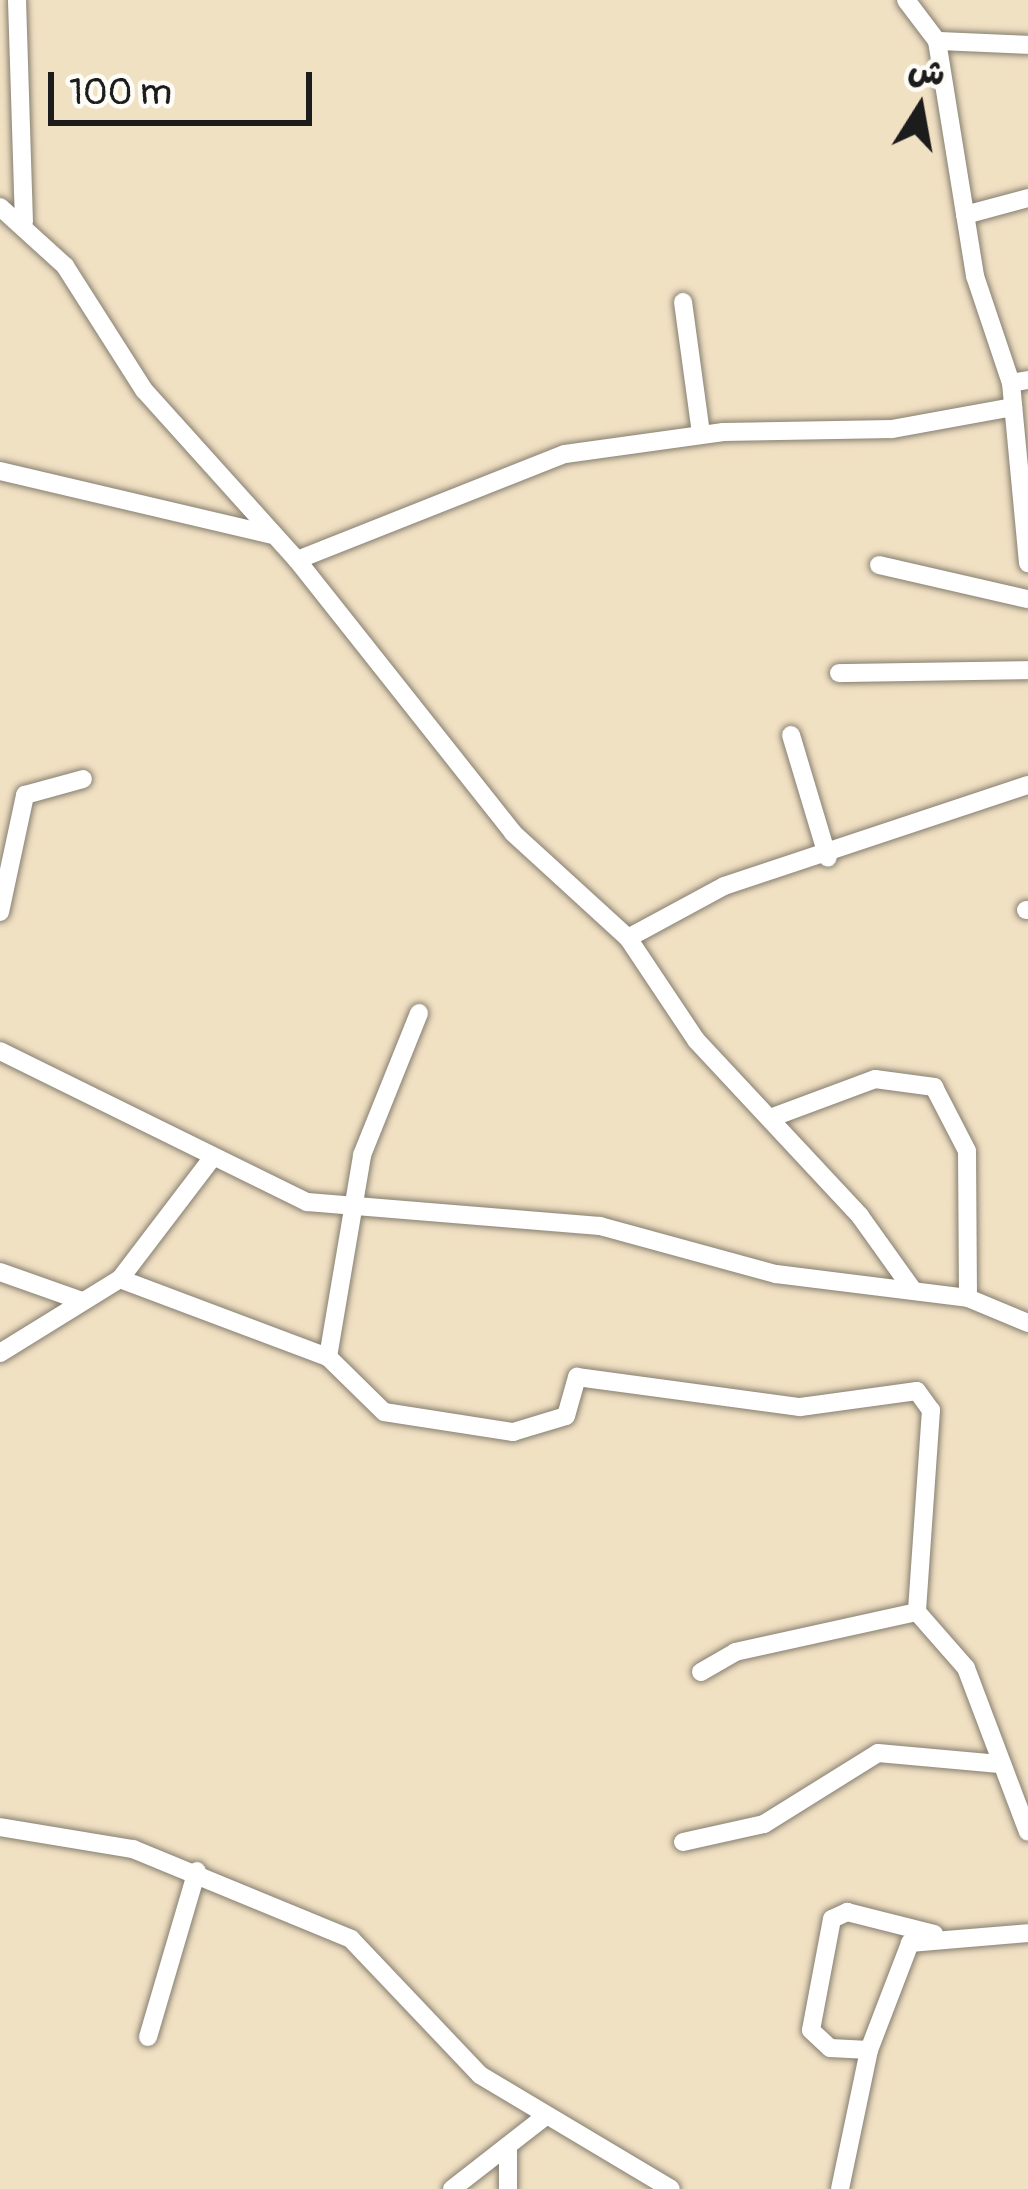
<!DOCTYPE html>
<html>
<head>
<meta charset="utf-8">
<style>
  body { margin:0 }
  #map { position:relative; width:1028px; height:2189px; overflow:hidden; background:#f1e1c3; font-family:Pangolin,"Playpen Sans Arabic",sans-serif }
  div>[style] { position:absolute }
  .roads { filter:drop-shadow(0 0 3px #867e70) drop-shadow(0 0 3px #867e70) }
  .minor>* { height:18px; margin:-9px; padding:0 9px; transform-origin:9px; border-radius:9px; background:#fff }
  span { translate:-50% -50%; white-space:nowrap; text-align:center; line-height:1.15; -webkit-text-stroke:10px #fdfcf7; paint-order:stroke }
  .north { position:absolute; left:860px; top:48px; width:120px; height:120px; -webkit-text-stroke:9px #fdfcf7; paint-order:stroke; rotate:11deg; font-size:33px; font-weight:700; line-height:48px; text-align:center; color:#1c1c1c }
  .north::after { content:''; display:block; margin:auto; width:42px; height:54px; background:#1c1c1c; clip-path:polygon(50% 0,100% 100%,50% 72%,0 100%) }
  .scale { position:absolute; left:48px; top:72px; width:264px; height:54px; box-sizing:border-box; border:6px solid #1c1c1c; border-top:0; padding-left:15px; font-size:36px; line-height:42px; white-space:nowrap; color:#1c1c1c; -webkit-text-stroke:9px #fdfcf7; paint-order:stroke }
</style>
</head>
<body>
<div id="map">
  <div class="roads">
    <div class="minor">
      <div style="left:17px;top:0;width:222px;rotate:88.2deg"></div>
      <div style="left:906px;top:0;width:51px;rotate:52.9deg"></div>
      <div style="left:937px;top:41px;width:238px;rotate:80.8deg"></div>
      <div style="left:975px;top:276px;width:113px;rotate:71.4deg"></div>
      <div style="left:937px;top:41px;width:91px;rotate:2.5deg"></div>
      <div style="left:0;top:207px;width:88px;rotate:42.2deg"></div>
      <div style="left:65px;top:266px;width:147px;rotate:57.5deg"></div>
      <div style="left:144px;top:390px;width:229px;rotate:48deg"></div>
      <div style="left:297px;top:560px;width:348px;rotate:51.6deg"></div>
      <div style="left:513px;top:833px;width:156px;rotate:42.4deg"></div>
      <div style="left:628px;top:938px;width:123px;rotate:56.3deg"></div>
      <div style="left:696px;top:1040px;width:241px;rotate:47deg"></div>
      <div style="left:860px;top:1216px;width:90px;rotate:54.5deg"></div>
      <div style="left:965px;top:215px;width:65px;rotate:-15.1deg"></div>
      <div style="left:683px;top:302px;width:133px;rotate:82.2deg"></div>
      <div style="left:1028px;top:380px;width:17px;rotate:170deg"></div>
      <div style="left:1011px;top:383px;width:181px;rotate:84.6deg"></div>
      <div style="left:0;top:471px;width:280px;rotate:13.2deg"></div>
      <div style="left:297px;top:560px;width:288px;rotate:-21.6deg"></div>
      <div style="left:565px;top:454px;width:160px;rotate:-7.9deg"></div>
      <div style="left:723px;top:432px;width:169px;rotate:-1deg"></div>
      <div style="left:892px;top:429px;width:123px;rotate:-10.3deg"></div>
      <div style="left:879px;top:565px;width:153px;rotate:12.9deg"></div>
      <div style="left:839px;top:673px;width:189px;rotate:-0.9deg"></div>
      <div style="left:791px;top:735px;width:128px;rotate:73.3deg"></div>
      <div style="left:1026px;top:910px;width:2px"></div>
      <div style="left:0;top:912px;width:120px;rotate:-77.9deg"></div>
      <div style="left:25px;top:795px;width:60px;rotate:-15.4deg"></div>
      <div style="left:628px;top:938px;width:109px;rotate:-28.4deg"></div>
      <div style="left:724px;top:886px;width:320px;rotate:-18.4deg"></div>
      <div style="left:0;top:1051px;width:342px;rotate:26.2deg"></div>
      <div style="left:307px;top:1202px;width:294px;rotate:4.7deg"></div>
      <div style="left:600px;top:1226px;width:182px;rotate:15.3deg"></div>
      <div style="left:776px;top:1274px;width:193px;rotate:7.1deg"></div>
      <div style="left:968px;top:1298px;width:65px;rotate:22.6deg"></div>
      <div style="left:773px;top:1117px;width:109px;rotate:-20.4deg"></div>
      <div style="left:875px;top:1079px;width:60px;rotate:7.7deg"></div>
      <div style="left:934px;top:1087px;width:72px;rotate:62.7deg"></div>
      <div style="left:967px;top:1151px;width:147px;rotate:89.6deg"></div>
      <div style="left:0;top:1272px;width:84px;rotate:19.5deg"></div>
      <div style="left:120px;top:1279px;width:222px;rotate:20.6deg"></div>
      <div style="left:328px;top:1357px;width:78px;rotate:44.5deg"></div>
      <div style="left:384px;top:1412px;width:131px;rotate:8.8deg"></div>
      <div style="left:513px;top:1432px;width:55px;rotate:-16.8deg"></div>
      <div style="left:566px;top:1416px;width:41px;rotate:-74.2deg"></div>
      <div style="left:577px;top:1377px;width:225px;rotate:7.7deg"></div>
      <div style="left:800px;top:1407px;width:118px;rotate:-7.8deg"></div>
      <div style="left:917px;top:1391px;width:24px;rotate:54deg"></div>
      <div style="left:931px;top:1410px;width:202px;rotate:94deg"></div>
      <div style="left:917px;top:1612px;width:74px;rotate:48.8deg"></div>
      <div style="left:966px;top:1668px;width:175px;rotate:69.3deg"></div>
      <div style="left:0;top:1353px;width:141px;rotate:-31.7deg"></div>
      <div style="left:120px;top:1279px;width:147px;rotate:-52.7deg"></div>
      <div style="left:328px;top:1357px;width:205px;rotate:-80.4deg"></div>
      <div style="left:362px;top:1155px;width:153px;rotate:-68.1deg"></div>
      <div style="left:701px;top:1672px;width:39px;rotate:-30deg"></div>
      <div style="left:735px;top:1652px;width:186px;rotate:-12.4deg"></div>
      <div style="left:0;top:1827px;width:135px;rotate:9.4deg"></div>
      <div style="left:133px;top:1849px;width:236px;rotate:22.4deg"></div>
      <div style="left:351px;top:1939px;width:187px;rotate:46.5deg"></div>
      <div style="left:480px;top:2075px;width:222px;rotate:30.8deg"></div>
      <div style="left:683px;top:1842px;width:83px;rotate:-12.5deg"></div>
      <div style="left:764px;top:1824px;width:134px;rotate:-31.9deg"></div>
      <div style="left:878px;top:1753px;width:122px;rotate:5.2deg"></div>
      <div style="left:148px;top:2037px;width:173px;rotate:-73.6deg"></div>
      <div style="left:869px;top:2050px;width:39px;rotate:-177deg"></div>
      <div style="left:830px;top:2048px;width:26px;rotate:-137deg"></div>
      <div style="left:811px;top:2030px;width:113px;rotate:-79.3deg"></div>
      <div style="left:832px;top:1919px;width:17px;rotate:-25deg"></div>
      <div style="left:847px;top:1912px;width:90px;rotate:14.2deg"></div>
      <div style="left:508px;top:2147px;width:42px;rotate:90deg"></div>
      <div style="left:452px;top:2189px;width:114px;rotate:-37.9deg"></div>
      <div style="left:840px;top:2189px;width:142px;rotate:-78.2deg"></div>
      <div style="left:869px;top:2050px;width:115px;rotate:-69deg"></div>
      <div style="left:910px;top:1943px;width:118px;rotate:-4.8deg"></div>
    </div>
  </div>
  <div class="north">ش</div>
  <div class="scale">100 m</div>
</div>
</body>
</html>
